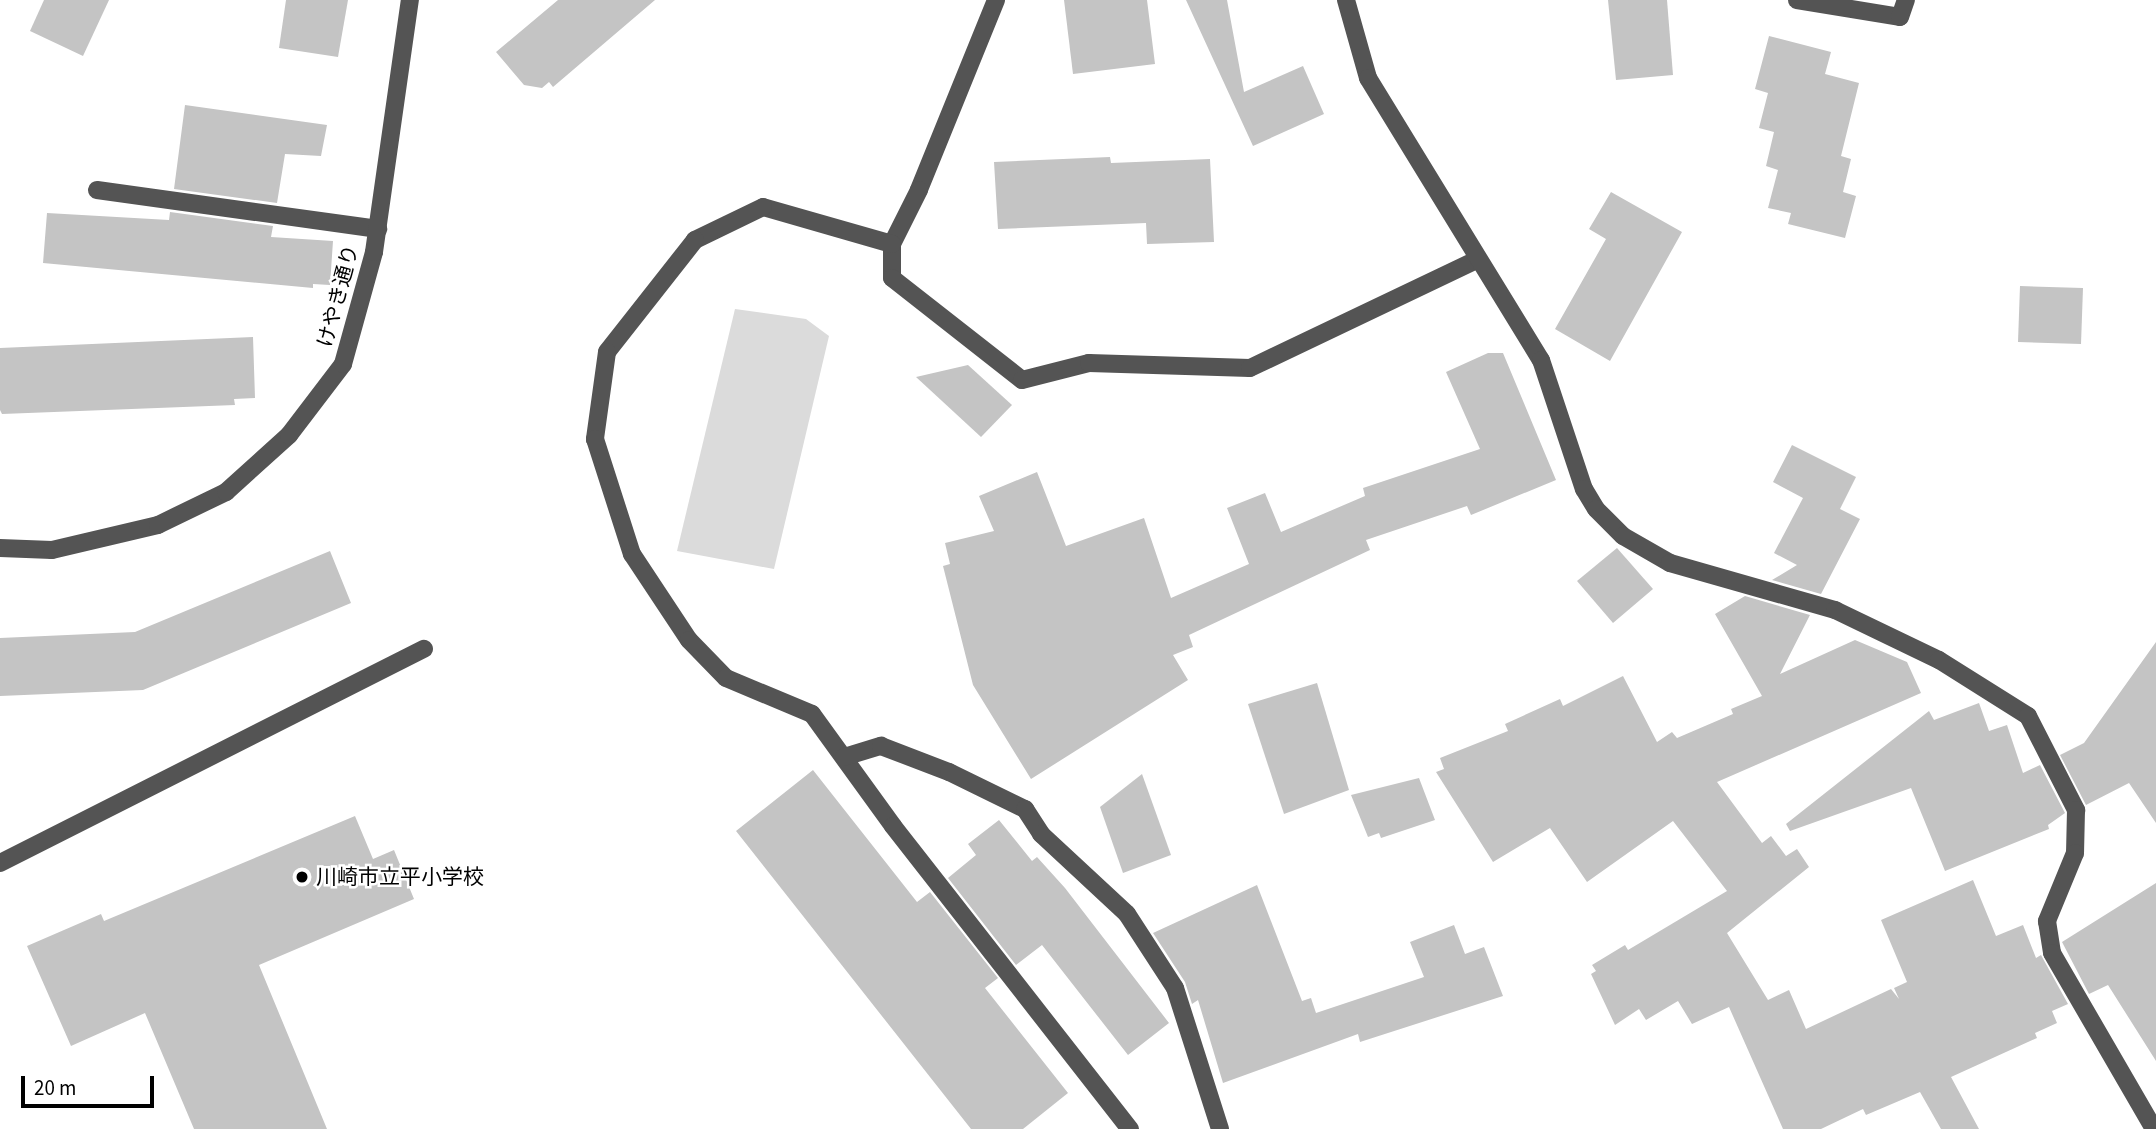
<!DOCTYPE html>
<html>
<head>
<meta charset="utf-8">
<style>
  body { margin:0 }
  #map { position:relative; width:2156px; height:1129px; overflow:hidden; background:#fff; font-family:"Source Sans 3","Noto Sans JP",sans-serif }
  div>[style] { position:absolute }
  .green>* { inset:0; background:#dbdbdb }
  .building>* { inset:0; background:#c4c4c4 }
  .minor>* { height:18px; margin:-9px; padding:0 9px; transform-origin:9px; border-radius:9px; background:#545454 }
  .dots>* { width:19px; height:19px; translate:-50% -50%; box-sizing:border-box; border:4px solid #fff; border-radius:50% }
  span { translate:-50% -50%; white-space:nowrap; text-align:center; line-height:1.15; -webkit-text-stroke:5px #fff; paint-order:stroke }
  .street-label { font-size:21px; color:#000 }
  .poi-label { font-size:21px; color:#000 }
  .left { translate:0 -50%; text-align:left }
  .scale { position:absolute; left:21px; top:1076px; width:133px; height:32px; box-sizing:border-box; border:4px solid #000; border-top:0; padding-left:9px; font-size:21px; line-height:24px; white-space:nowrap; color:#000; -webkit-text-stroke:5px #fff; paint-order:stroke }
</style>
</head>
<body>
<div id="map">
  <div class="green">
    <div style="clip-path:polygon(735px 309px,806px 319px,829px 336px,774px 569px,677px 551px)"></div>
  </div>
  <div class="building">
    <div style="clip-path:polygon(44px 0,109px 0,83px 56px,30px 31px)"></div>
    <div style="clip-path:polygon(286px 0,348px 0,338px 57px,279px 48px)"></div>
    <div style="clip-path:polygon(558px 0,655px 0,553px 87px,549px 82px,542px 88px,524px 85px,496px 52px)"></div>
    <div style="clip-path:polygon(1064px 0,1147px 0,1155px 64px,1073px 74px)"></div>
    <div style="clip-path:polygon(1186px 0,1227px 0,1244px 92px,1303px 66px,1324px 114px,1253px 146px)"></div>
    <div style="clip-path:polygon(1608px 0,1667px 0,1673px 75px,1616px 80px)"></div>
    <div style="clip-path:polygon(1769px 36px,1831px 52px,1825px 74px,1859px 83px,1841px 156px,1851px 159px,1843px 192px,1856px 196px,1845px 238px,1788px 224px,1791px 213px,1768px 208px,1778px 170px,1766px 166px,1774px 132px,1759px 128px,1768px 93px,1755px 89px)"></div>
    <div style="clip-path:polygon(185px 105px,327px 125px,321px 156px,285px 154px,277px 203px,174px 189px)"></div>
    <div style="clip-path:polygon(1110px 157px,1111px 163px,1210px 159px,1214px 242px,1147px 244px,1146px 223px,998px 229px,994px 162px)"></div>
    <div style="clip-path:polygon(1611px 192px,1682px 232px,1610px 361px,1555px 329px,1606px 239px,1589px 229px)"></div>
    <div style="clip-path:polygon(170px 212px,273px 226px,271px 237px,333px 241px,330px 285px,313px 284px,313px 288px,43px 263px,47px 213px,169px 220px)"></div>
    <div style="clip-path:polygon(2020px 286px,2083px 288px,2081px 344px,2018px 342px)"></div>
    <div style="clip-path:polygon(253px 337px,255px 398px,234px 399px,235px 405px,2px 414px,0 410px,0 348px)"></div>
    <div style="clip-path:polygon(1488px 353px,1503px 353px,1556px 480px,1471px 515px,1467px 506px,1366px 540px,1370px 550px,1189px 635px,1193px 647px,1173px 655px,1188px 680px,1031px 779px,973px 685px,943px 566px,950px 564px,945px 543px,994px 531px,979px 496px,1037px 472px,1066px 546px,1144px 518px,1171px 598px,1249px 564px,1227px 508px,1265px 493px,1281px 532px,1365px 496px,1363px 488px,1480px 449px,1446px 372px)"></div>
    <div style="clip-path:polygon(968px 365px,1012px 405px,981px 437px,916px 377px)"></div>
    <div style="clip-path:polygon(1792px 445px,1856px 477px,1840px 509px,1860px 519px,1821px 594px,1772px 580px,1797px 565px,1774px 553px,1803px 498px,1773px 482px)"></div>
    <div style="clip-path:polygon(1617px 548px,1653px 589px,1613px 623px,1577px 581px)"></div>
    <div style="clip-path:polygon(330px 551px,351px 603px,143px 690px,0 696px,0 638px,135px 632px)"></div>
    <div style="clip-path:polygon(1745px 596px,1810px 615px,1780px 674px,1855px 640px,1907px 662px,1921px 693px,1717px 782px,1762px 843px,1771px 836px,1786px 856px,1797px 849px,1809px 867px,1727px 933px,1768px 1000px,1789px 990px,1806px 1029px,1891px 989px,1899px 999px,1894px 988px,1907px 982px,1881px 920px,1973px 880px,1996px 936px,2023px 925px,2036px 958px,2041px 955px,2068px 1004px,2052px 1011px,2057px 1023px,2035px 1033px,2037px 1038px,1951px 1077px,1979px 1129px,1941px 1129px,1920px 1092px,1866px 1115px,1863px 1109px,1821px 1129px,1783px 1129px,1729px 1007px,1692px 1024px,1678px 1001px,1646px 1020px,1639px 1009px,1615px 1025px,1591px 974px,1596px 971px,1592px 965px,1625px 945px,1628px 950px,1727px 891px,1673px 821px,1587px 882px,1550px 828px,1493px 862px,1436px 772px,1444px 769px,1440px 758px,1508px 731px,1505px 724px,1560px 699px,1563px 706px,1623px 676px,1657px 742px,1672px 732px,1677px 738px,1733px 714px,1731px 709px,1762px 696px,1715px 614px)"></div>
    <div style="clip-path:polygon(2156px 642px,2156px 823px,2129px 783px,2086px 805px,2060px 755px,2084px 743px)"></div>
    <div style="clip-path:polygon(1317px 683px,1349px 790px,1284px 814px,1248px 704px)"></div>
    <div style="clip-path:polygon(1979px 703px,1989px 731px,2007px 725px,2023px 773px,2040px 765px,2065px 813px,2048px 825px,2049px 829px,1945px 871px,1911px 788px,1790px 831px,1786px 824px,1929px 711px,1934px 720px)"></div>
    <div style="clip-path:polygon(813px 770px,917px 902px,930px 892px,998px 978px,985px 988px,1068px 1093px,1023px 1129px,971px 1129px,736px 831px)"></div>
    <div style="clip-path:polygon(1142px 774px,1171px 855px,1123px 873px,1100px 807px)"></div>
    <div style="clip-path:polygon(1419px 778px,1435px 820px,1381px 838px,1379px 833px,1368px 837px,1351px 795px)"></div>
    <div style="clip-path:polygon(355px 816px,373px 859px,394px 850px,414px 899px,259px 965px,327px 1129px,194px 1129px,145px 1013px,71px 1046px,27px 946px,101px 914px,104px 921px)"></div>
    <div style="clip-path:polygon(999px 820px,1032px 861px,1037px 857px,1065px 888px,1169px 1023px,1128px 1055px,1042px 945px,1016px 965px,948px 878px,976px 855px,968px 844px)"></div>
    <div style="clip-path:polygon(2156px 883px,2156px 1061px,2108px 985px,2089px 994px,2062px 942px)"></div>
    <div style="clip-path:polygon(1257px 885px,1302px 1001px,1311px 998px,1316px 1013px,1424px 977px,1410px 942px,1454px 925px,1465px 954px,1484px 947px,1503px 996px,1360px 1042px,1358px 1034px,1223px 1083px,1198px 1000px,1192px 1004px,1185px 982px,1153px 933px)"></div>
  </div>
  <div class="minor">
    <div style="left:996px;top:0;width:205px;rotate:112.1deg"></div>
    <div style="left:919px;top:190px;width:60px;rotate:116.6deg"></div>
    <div style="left:892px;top:244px;width:34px;rotate:90deg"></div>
    <div style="left:892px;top:278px;width:165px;rotate:38.1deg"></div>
    <div style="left:1022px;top:380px;width:69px;rotate:-14.2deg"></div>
    <div style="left:1089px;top:363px;width:161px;rotate:1.8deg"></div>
    <div style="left:1250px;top:368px;width:250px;rotate:-25.5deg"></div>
    <div style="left:1346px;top:0;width:81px;rotate:74.2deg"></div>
    <div style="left:1368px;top:78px;width:331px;rotate:58.5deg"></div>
    <div style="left:1541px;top:360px;width:136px;rotate:71.6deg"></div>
    <div style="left:1584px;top:489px;width:23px;rotate:59deg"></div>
    <div style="left:1596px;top:509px;width:38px;rotate:45deg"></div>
    <div style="left:1623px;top:536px;width:54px;rotate:29.9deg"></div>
    <div style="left:1670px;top:563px;width:172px;rotate:15.9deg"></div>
    <div style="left:1835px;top:610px;width:115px;rotate:25.7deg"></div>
    <div style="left:1939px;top:660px;width:105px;rotate:32.2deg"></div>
    <div style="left:2028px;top:716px;width:106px;rotate:62.9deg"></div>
    <div style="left:2076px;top:810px;width:43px;rotate:91.3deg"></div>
    <div style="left:2075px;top:853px;width:74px;rotate:112.4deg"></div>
    <div style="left:2047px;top:921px;width:32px;rotate:81deg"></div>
    <div style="left:2052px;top:953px;width:203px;rotate:59.9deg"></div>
    <div style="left:1797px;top:0;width:104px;rotate:9.4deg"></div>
    <div style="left:1900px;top:17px;width:18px;rotate:-71deg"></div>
    <div style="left:97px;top:190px;width:284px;rotate:7.9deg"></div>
    <div style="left:892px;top:244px;width:134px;rotate:-164deg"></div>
    <div style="left:763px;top:207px;width:76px;rotate:154.1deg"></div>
    <div style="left:695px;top:240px;width:142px;rotate:128.2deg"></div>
    <div style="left:607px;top:352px;width:88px;rotate:97.9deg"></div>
    <div style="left:595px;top:439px;width:121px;rotate:72.2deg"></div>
    <div style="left:632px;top:554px;width:103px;rotate:56.5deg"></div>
    <div style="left:689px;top:640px;width:53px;rotate:45.8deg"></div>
    <div style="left:726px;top:678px;width:93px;rotate:22.7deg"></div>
    <div style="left:812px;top:714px;width:138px;rotate:54.1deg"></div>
    <div style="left:893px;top:826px;width:385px;rotate:52deg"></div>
    <div style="left:0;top:548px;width:52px;rotate:2.2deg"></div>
    <div style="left:52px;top:550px;width:109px;rotate:-13.3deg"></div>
    <div style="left:158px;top:525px;width:76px;rotate:-25.9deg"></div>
    <div style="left:226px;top:492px;width:85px;rotate:-42.1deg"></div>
    <div style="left:289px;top:435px;width:89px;rotate:-52.7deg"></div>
    <div style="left:343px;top:364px;width:116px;rotate:-74.5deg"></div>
    <div style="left:374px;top:252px;width:255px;rotate:-81.9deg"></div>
    <div style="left:844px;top:757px;width:39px;rotate:-17deg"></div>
    <div style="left:881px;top:746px;width:73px;rotate:20.9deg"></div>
    <div style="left:949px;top:772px;width:85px;rotate:26deg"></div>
    <div style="left:1025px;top:809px;width:30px;rotate:57deg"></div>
    <div style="left:1041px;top:834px;width:117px;rotate:42.9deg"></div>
    <div style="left:1127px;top:914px;width:88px;rotate:57deg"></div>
    <div style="left:1175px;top:988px;width:148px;rotate:72.3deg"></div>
    <div style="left:0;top:863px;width:475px;rotate:-26.8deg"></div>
  </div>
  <div class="dots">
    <div style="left:302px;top:877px;background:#000"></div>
  </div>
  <div class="street-label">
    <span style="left:338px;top:296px;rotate:-75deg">けやき通り</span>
  </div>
  <div class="poi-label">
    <span class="left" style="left:316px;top:877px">川崎市立平小学校</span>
  </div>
  <div class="scale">20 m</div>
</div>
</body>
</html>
